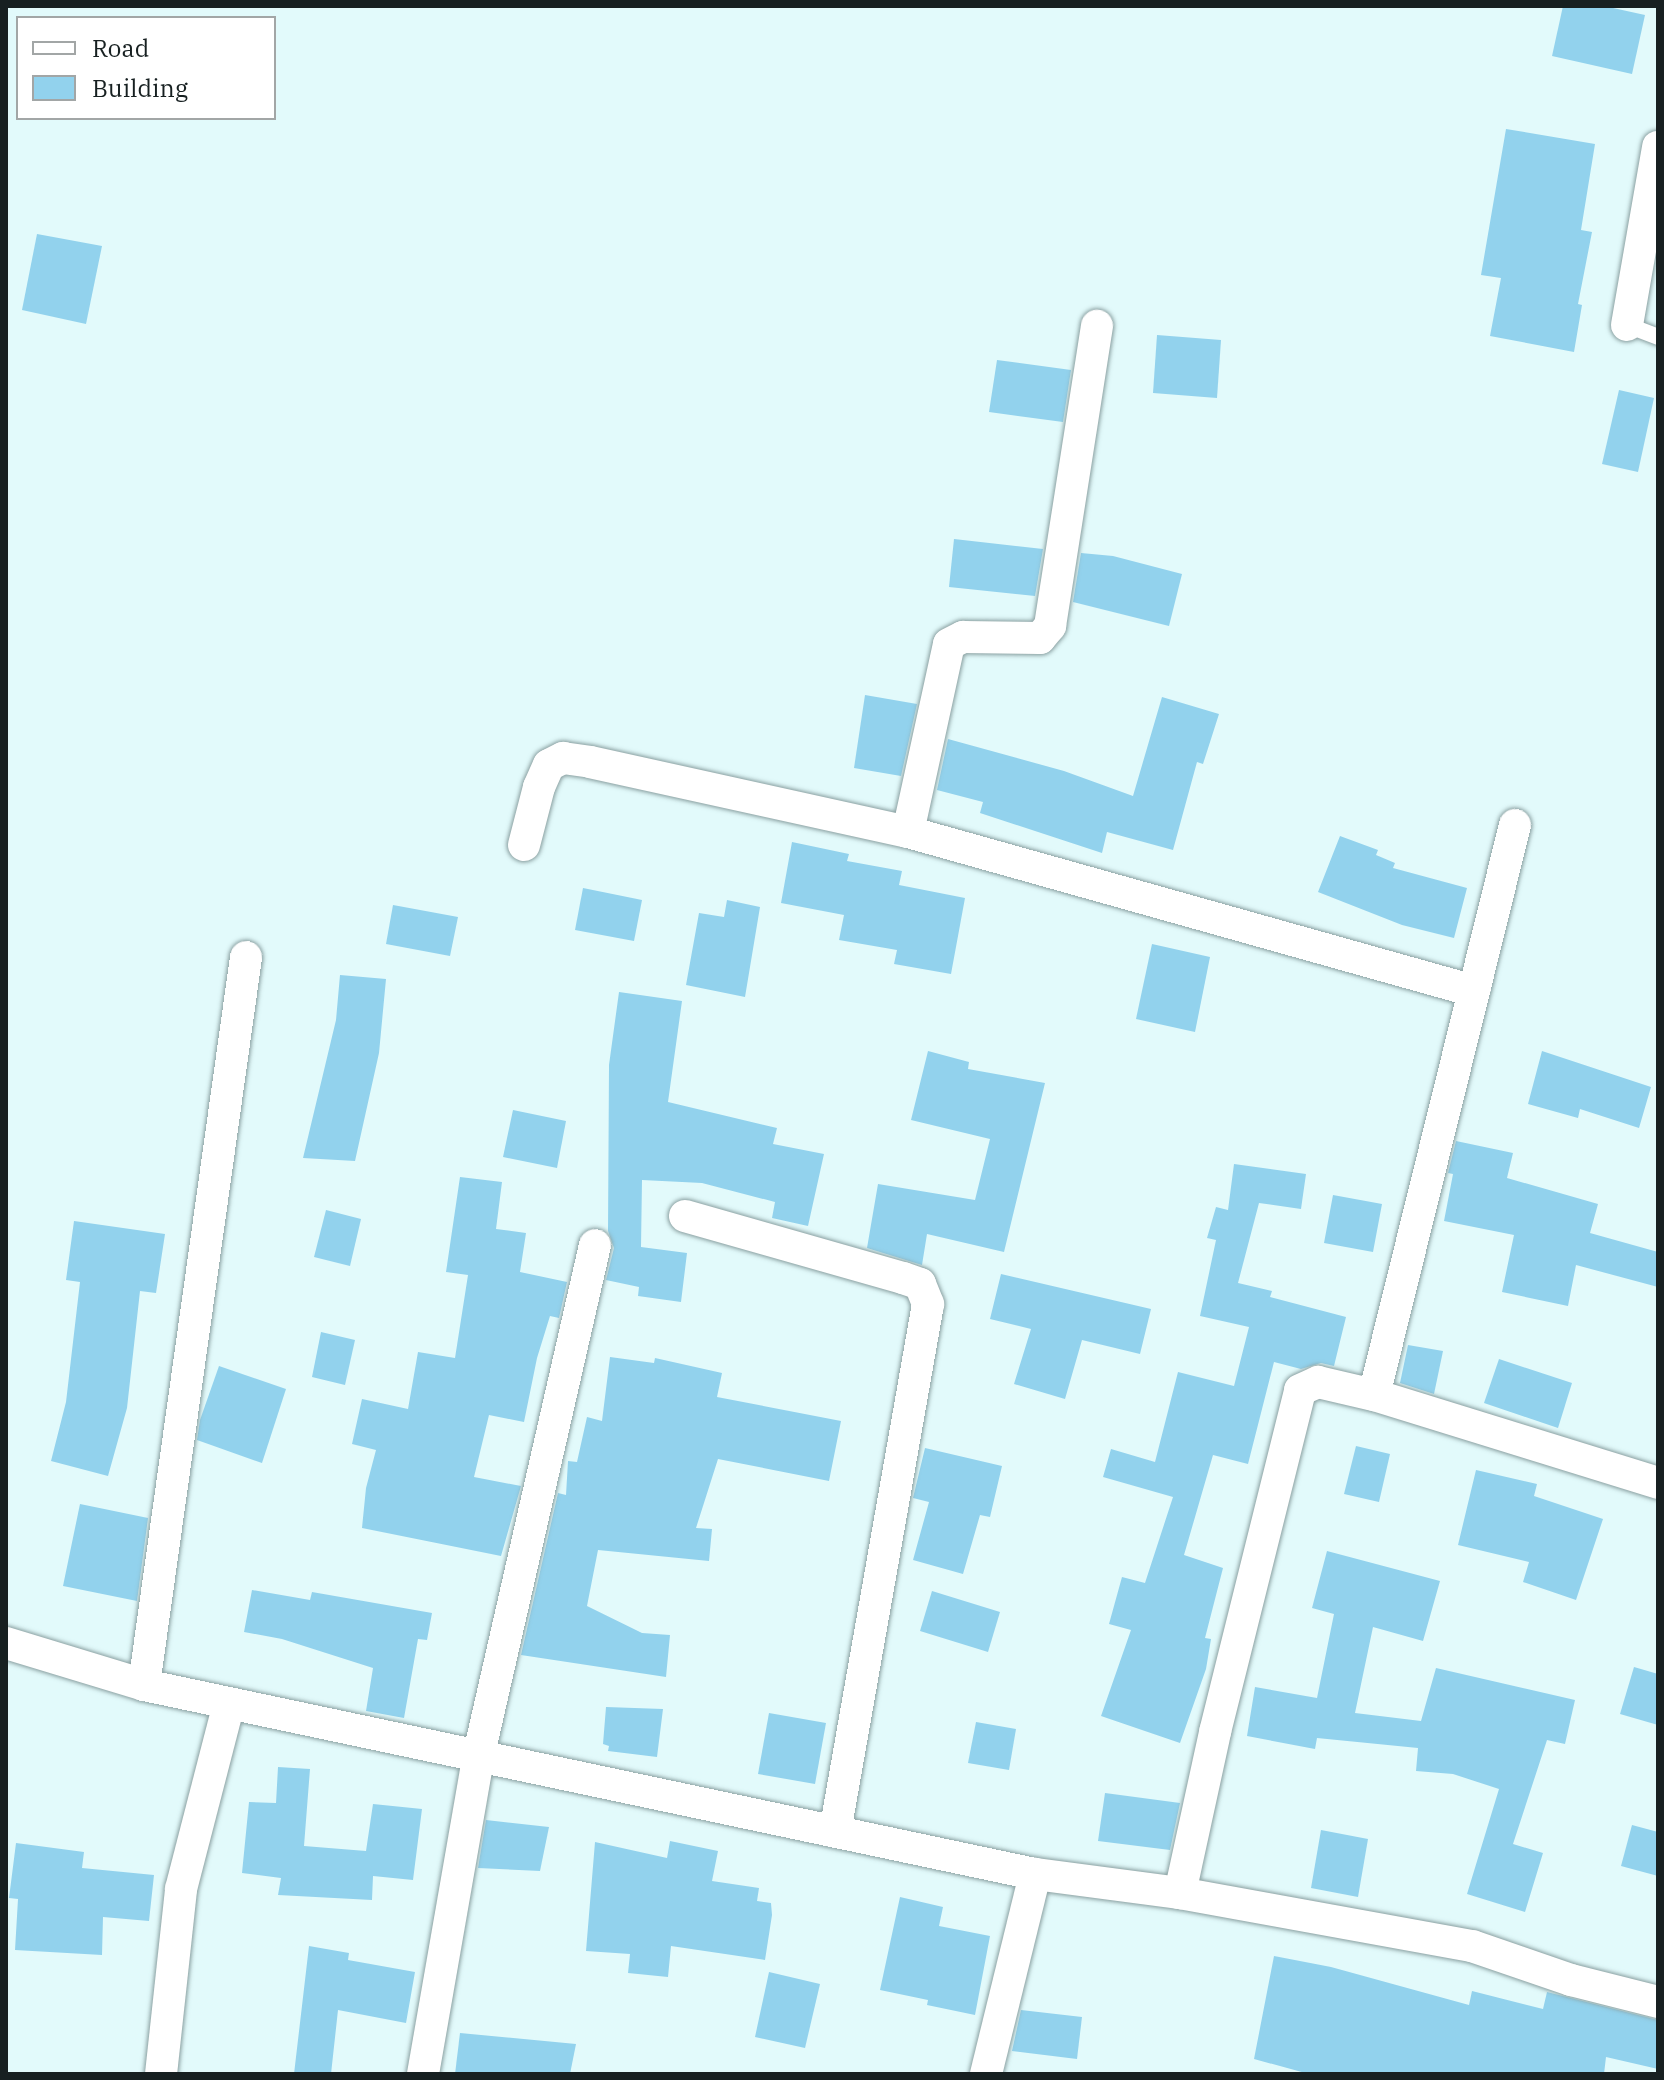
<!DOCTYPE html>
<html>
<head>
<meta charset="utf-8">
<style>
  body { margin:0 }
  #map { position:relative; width:1664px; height:2080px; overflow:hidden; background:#e2fafb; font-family:"IBM Plex Serif",serif }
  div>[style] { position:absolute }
  .building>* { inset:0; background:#92d2ed }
  .roads { filter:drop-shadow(0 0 2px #8aa0a1) drop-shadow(0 0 2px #8aa0a1) }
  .lane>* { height:16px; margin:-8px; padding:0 8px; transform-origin:8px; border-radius:8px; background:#fff }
  .street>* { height:32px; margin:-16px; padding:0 16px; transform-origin:16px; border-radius:16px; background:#fff }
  span { translate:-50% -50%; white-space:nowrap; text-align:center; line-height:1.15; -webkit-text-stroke:6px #fff; paint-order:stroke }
  .frame { position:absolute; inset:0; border:8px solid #172021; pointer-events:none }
  .legend { position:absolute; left:16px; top:16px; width:260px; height:104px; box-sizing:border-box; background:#fff; border:2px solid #a2a6a6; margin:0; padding:10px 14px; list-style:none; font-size:24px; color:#172021 }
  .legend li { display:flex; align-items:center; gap:16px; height:40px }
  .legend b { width:40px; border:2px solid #a2a6a6 }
</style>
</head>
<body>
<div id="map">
  <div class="building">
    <div style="clip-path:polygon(1563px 6px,1604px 6px,1645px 15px,1632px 74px,1552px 56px)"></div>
    <div style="clip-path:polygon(1506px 129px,1595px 144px,1581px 230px,1592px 232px,1578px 304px,1582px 305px,1574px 352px,1490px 336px,1501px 278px,1481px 275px)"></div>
    <div style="clip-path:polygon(37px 234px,102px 246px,86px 324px,22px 310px)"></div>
    <div style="clip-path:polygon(1157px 335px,1221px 340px,1217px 398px,1153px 393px)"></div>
    <div style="clip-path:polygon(997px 360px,1071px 370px,1063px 422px,989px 412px)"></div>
    <div style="clip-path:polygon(1619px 390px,1654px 398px,1638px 472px,1602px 464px)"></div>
    <div style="clip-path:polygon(954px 539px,1043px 549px,1035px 596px,949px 587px)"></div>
    <div style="clip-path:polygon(1081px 553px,1113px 556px,1182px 574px,1169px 626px,1073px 602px)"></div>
    <div style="clip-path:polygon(865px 695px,917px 704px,901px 776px,854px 768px)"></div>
    <div style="clip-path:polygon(1162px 697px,1219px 714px,1203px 764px,1197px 762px,1173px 850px,1107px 832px,1102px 853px,980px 813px,983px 802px,937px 790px,948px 739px,1064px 771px,1133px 796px)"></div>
    <div style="clip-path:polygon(1340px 836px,1378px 850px,1376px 855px,1395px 863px,1393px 868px,1467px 888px,1454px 938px,1402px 925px,1318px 892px)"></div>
    <div style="clip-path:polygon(792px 842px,849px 854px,847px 861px,902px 871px,899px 885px,965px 898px,951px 974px,894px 964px,897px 950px,839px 940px,844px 915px,781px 903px)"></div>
    <div style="clip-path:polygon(583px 888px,642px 900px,634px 941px,575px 930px)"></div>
    <div style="clip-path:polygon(727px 900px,760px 907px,745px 997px,686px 985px,699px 913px,724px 917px)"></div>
    <div style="clip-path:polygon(393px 905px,458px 917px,450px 956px,386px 944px)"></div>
    <div style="clip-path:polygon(1152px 944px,1210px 957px,1195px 1032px,1136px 1019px)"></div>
    <div style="clip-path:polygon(340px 975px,386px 979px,379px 1053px,355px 1161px,303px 1158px,336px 1020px)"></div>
    <div style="clip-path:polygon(619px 992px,682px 1001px,668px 1102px,777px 1128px,773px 1144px,824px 1154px,808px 1226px,772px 1218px,775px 1202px,702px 1183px,642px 1180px,641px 1247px,687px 1253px,681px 1302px,638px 1296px,639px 1287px,606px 1280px,614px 1248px,608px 1231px,609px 1065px)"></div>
    <div style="clip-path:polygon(928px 1051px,969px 1062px,968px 1069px,1045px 1083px,1004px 1252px,927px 1234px,922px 1265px,867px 1248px,878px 1184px,975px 1200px,990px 1139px,911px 1120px)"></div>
    <div style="clip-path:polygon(1542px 1051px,1651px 1087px,1639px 1128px,1580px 1109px,1578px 1118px,1528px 1104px)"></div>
    <div style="clip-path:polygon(513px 1110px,566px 1121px,557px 1168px,503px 1157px)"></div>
    <div style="clip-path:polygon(1456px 1141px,1513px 1153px,1507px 1178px,1598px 1204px,1590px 1233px,1658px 1252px,1658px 1287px,1576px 1265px,1568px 1306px,1502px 1292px,1514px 1235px,1444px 1221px,1453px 1174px,1448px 1173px)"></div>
    <div style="clip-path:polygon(1234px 1164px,1306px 1174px,1301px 1209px,1259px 1203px,1238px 1283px,1272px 1291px,1270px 1297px,1346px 1317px,1334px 1366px,1321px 1363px,1301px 1369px,1274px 1362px,1248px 1464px,1213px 1455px,1184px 1555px,1223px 1568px,1205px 1638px,1211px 1639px,1206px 1669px,1180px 1743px,1101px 1716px,1131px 1630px,1109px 1624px,1122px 1577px,1145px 1583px,1173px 1497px,1103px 1477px,1111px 1449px,1155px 1462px,1178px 1372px,1234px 1386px,1249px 1327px,1200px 1316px,1216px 1240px,1207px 1238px,1216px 1207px,1228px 1210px)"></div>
    <div style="clip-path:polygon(460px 1177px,502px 1182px,496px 1229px,526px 1233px,520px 1272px,567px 1282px,559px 1318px,550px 1316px,537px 1358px,524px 1422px,489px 1415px,474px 1477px,521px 1486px,501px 1556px,362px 1528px,366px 1488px,376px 1450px,352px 1444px,362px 1399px,408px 1409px,418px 1352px,455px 1358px,468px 1275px,446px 1272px)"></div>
    <div style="clip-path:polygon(1333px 1195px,1382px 1204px,1373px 1252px,1324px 1243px)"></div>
    <div style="clip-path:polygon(326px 1210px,361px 1219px,350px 1266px,314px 1257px)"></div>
    <div style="clip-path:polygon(74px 1221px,165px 1234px,156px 1293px,140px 1291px,127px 1408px,108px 1476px,51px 1461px,66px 1402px,80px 1282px,66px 1280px)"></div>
    <div style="clip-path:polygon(1001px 1274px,1151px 1309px,1140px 1354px,1082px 1340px,1065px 1399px,1014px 1384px,1031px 1329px,990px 1319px)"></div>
    <div style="clip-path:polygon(321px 1332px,355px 1340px,345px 1385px,312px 1377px)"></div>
    <div style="clip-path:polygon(1408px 1345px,1443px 1351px,1434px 1394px,1400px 1383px)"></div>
    <div style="clip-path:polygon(610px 1357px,654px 1363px,655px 1358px,722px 1373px,717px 1397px,841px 1421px,829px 1481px,718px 1459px,696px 1528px,712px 1529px,709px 1561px,598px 1550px,587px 1606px,642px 1633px,670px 1635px,666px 1677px,521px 1655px,558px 1493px,566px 1495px,568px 1461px,577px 1462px,587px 1417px,602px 1421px)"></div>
    <div style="clip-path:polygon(1499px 1359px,1572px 1383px,1558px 1428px,1484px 1403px)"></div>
    <div style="clip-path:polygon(219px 1366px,286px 1389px,262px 1463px,197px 1440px,200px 1420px)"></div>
    <div style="clip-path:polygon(1356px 1446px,1390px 1454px,1379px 1502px,1344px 1494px)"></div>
    <div style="clip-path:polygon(925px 1448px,1002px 1466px,990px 1517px,980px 1515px,963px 1574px,913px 1560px,929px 1502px,913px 1498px)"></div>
    <div style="clip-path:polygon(1476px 1470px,1537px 1484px,1534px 1496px,1603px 1519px,1576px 1600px,1523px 1582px,1529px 1562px,1458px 1545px)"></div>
    <div style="clip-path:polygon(80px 1504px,148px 1518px,137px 1601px,63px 1586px)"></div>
    <div style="clip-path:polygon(1327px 1551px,1440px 1581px,1423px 1641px,1373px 1627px,1355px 1713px,1421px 1721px,1436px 1668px,1575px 1700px,1565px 1744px,1547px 1740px,1513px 1844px,1543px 1853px,1525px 1912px,1467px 1894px,1499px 1789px,1453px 1774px,1416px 1771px,1418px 1748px,1317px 1738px,1315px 1749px,1247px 1736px,1255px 1687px,1317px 1698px,1334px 1614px,1312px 1608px)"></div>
    <div style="clip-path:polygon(252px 1590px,310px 1600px,312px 1592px,432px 1613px,427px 1640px,418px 1639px,404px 1718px,366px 1711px,373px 1668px,282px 1639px,244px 1632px)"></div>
    <div style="clip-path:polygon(932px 1591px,1000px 1612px,988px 1652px,920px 1631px)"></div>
    <div style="clip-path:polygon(1634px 1667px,1658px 1674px,1658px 1725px,1620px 1714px)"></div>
    <div style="clip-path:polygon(606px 1707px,663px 1709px,657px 1757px,608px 1751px,609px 1746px,603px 1744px)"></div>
    <div style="clip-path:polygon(769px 1713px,826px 1723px,815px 1784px,758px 1774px)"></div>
    <div style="clip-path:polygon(976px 1722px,1016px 1729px,1009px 1770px,968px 1763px)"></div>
    <div style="clip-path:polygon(278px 1767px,310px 1769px,304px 1846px,366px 1851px,373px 1804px,422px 1809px,413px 1880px,373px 1876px,372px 1900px,278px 1895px,281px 1878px,242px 1873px,249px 1802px,276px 1803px)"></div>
    <div style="clip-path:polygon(1105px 1793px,1180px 1803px,1170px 1850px,1098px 1841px)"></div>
    <div style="clip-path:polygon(486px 1820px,549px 1827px,540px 1871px,478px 1868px)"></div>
    <div style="clip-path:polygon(1632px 1825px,1658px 1832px,1658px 1876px,1621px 1866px)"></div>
    <div style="clip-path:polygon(1321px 1830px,1368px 1839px,1358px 1897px,1311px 1888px)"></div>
    <div style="clip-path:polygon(670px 1841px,718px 1851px,712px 1881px,759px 1888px,757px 1901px,771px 1903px,772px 1915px,765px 1960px,671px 1946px,668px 1977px,628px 1973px,630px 1954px,586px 1951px,595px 1842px,667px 1858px)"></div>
    <div style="clip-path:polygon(16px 1843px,84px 1852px,82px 1868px,154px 1875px,149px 1921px,103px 1917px,102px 1955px,15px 1950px,18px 1899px,9px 1898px)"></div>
    <div style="clip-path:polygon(900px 1897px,943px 1907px,939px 1926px,990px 1936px,975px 2015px,927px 2005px,928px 2000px,880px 1990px)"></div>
    <div style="clip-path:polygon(309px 1946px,349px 1953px,348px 1960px,415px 1972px,406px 2023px,338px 2010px,331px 2074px,294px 2074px)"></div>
    <div style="clip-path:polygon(1274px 1956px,1331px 1967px,1469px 2005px,1472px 1991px,1543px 2009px,1547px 1992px,1658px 2020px,1658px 2069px,1606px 2057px,1604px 2074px,1309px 2074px,1254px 2059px)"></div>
    <div style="clip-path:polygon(769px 1972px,820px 1984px,805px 2048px,755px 2037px)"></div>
    <div style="clip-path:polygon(1021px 2010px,1082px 2017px,1077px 2059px,1012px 2051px)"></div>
    <div style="clip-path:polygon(460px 2033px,576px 2044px,570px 2074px,455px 2074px)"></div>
  </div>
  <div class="roads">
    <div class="lane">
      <div style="left:1627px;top:325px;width:33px;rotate:21deg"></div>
    </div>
    <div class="street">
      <div style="left:1627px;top:325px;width:181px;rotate:-80.1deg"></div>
      <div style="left:1515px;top:825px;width:587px;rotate:103.89deg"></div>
      <div style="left:1374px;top:1395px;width:297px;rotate:17.2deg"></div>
      <div style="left:908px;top:832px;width:192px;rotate:-77.7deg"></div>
      <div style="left:949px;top:644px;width:16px;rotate:-27deg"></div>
      <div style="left:963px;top:637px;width:77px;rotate:0.7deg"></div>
      <div style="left:1040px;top:638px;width:16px;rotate:-50deg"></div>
      <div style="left:1050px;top:626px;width:304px;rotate:-81.1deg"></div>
      <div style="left:524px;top:845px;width:60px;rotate:-75.5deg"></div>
      <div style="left:539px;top:787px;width:24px;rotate:-66deg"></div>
      <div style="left:549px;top:765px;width:16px;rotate:-27deg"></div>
      <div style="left:563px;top:758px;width:27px;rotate:8deg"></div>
      <div style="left:590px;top:762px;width:326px;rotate:12.4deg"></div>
      <div style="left:908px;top:832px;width:588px;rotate:15.69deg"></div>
      <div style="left:685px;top:1216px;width:227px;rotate:15.9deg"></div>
      <div style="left:903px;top:1278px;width:18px;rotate:19deg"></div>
      <div style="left:920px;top:1284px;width:22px;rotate:68deg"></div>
      <div style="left:928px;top:1304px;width:536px;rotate:99.99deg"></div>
      <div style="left:6px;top:1643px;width:144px;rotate:16.9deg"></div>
      <div style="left:144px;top:1685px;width:911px;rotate:11.98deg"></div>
      <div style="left:1035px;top:1874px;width:146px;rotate:7.5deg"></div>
      <div style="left:1180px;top:1893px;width:297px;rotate:10.3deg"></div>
      <div style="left:1472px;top:1946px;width:105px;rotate:19deg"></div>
      <div style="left:1571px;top:1980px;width:90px;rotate:14.2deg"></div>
      <div style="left:144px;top:1685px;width:735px;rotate:-82.02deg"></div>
      <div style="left:1180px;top:1893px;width:165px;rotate:-77.7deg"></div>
      <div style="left:1215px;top:1732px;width:352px;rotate:-76deg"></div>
      <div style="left:1300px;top:1390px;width:20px;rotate:-24deg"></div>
      <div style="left:1318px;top:1382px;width:57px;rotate:13.1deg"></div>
      <div style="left:161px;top:2074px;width:186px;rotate:-83.8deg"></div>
      <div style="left:181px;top:1889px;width:191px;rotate:-75.5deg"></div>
      <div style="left:423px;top:2074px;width:321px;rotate:-80.1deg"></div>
      <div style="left:478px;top:1758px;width:526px;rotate:-77.15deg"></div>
      <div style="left:986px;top:2074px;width:206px;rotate:-76.2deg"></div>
    </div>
  </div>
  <div class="frame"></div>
  <ul class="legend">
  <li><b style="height:10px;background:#fff"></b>Road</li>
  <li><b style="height:22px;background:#92d2ed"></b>Building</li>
  </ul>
</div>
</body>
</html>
